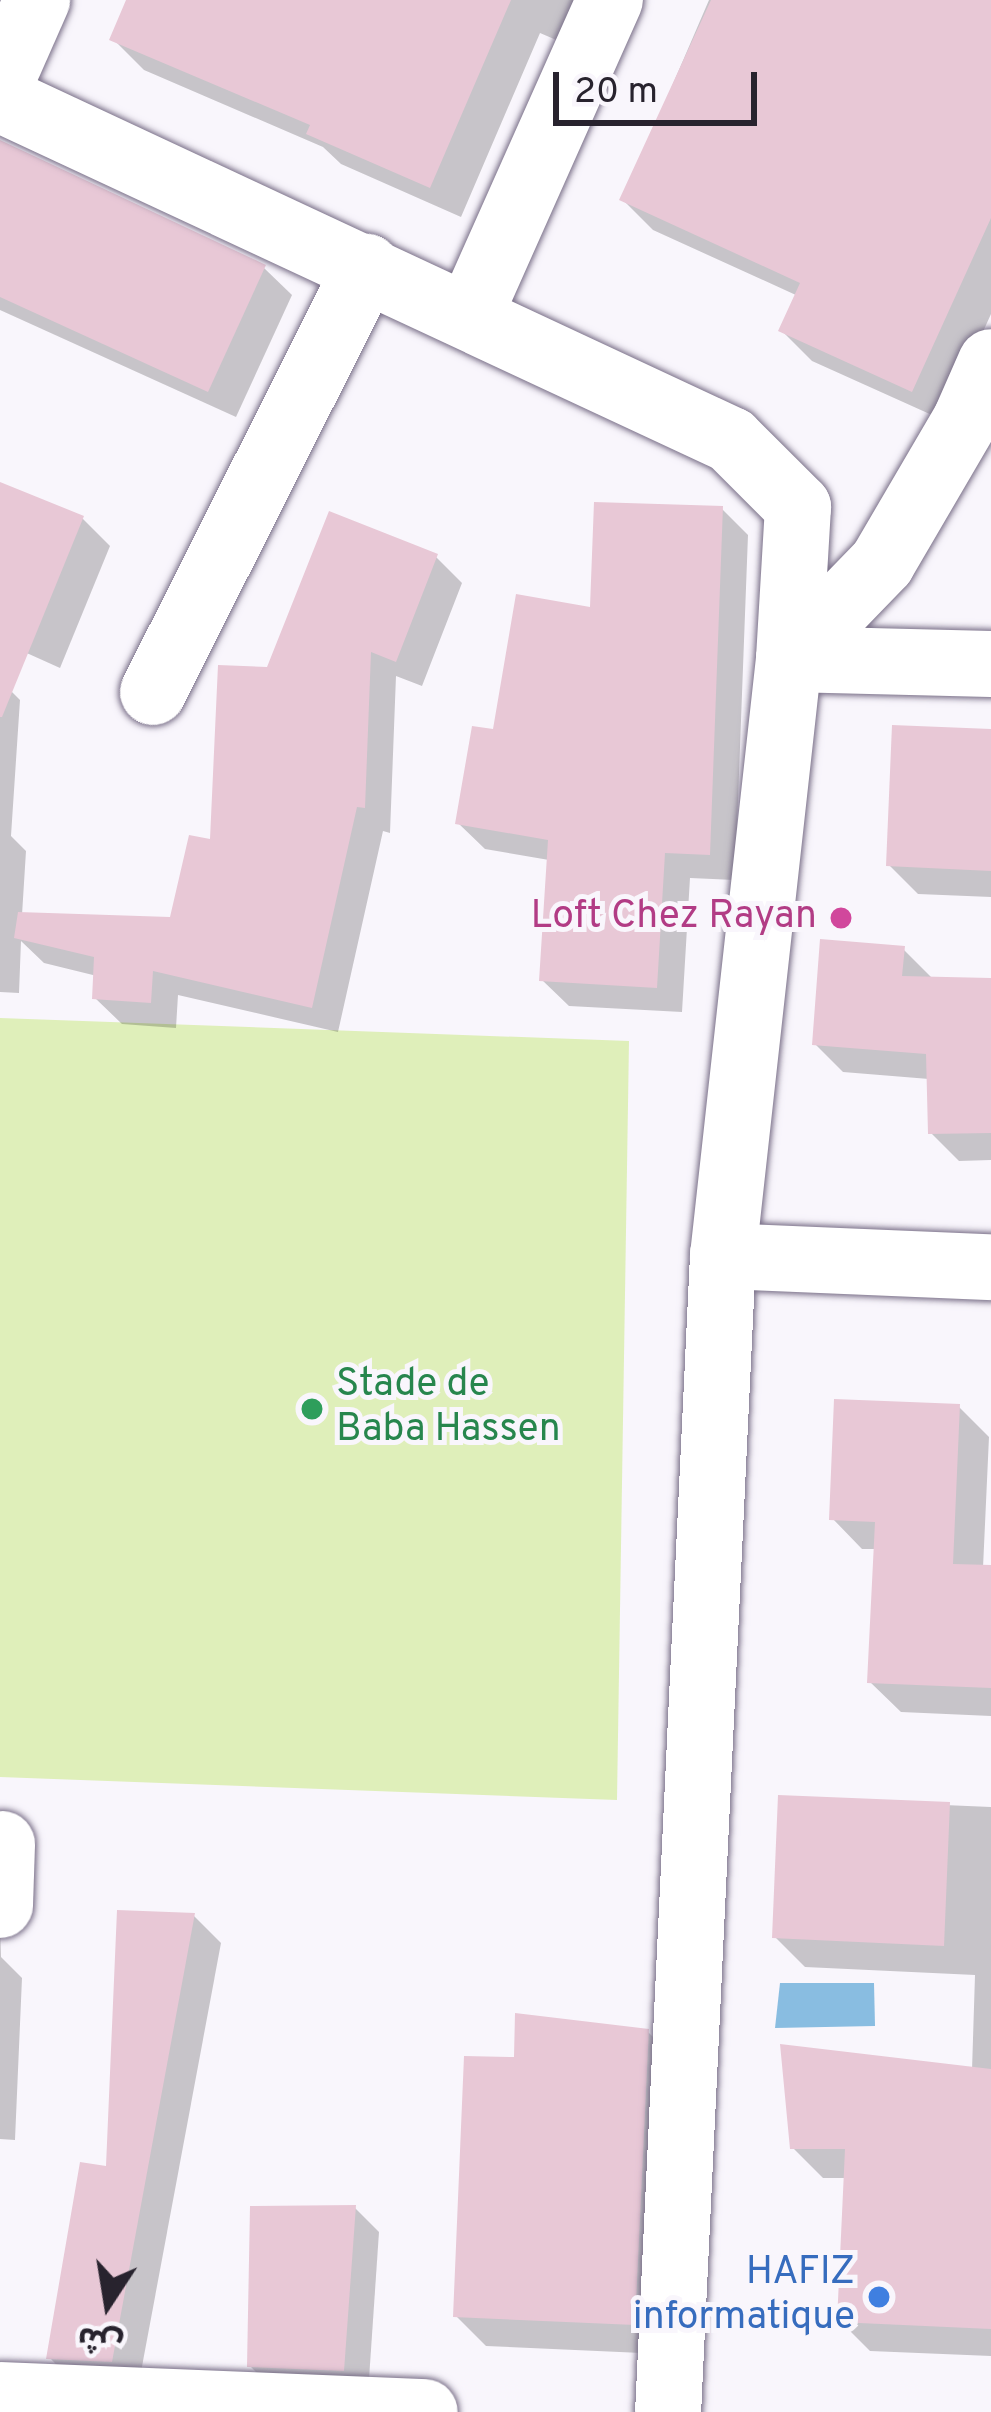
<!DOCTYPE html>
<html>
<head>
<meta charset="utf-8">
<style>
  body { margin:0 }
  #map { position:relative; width:991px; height:2412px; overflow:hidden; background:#f9f6fc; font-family:Overpass,"Noto Sans Arabic",sans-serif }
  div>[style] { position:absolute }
  .green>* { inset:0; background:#dfefba }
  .water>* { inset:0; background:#89bde1 }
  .shadow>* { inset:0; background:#0003 }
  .building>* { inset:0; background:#e8c8d6 }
  .roads { filter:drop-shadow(0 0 3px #796f88) drop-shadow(0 0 3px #796f88) }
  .minor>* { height:66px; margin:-33px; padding:0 33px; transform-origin:33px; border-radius:33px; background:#fff }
  .dots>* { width:33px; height:33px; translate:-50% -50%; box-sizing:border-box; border:6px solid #f9f6fc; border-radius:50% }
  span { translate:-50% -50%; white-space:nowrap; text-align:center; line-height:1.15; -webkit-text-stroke:10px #f9f6fc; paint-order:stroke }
  .hotel-label { font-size:39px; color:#b23c85 }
  .right { translate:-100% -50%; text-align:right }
  .leisure-label { font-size:39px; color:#27864d }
  .left { translate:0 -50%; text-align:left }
  .shop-label { font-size:39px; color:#366cbe }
  .north { position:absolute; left:48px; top:2244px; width:120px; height:120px; -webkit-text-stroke:9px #f9f6fc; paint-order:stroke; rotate:192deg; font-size:33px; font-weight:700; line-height:48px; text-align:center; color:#28232e }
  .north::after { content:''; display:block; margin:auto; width:42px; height:54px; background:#28232e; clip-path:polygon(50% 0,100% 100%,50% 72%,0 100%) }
  .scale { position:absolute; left:553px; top:72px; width:204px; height:54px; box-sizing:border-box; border:6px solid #28232e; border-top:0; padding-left:15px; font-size:36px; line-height:42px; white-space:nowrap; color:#28232e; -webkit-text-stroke:9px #f9f6fc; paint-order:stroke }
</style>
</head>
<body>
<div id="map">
  <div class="green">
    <div style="clip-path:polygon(0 1018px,629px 1041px,617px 1800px,0 1777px)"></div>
  </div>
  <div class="water">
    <div style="clip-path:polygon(780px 1983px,874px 1983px,875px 2026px,775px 2028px)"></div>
  </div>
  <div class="shadow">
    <div style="clip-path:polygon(129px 0,587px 0,568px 45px,540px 33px,461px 217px,341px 164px,323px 147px,144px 70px,113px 39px)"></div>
    <div style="clip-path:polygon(709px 0,991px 0,991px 314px,943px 420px,812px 361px,782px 331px,798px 296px,653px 230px,623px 200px)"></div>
    <div style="clip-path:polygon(0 144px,264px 268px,292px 295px,236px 417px,0 310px)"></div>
    <div style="clip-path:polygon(0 486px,83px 519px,110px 546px,60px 668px,0 641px)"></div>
    <div style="clip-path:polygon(722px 509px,748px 535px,735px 880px,690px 878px,682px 1012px,569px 1006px,542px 980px,549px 860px,485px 849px,458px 823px,496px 733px,593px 611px)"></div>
    <div style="clip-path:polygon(436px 557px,462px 583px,422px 686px,396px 676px,390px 833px,383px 831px,338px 1032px,178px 995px,176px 1028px,122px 1024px,95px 998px,97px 976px,44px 963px,21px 941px,19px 993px,0 992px,0 680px,20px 700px,11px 836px,26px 851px,22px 915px,172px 920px,213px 843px,269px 670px)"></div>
    <div style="clip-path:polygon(991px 738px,991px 897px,918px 894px,889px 865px)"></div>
    <div style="clip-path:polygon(903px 949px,931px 977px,991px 981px,991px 1160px,959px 1161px,931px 1133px,929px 1079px,843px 1072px,815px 1044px)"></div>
    <div style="clip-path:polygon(959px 1407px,989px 1437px,983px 1568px,991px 1568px,991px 1716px,901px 1712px,870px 1682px,876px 1549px,862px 1549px,832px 1518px)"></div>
    <div style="clip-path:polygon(781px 1798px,991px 1807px,991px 2356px,870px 2351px,840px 2321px,847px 2178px,823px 2178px,793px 2148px,972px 2070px,975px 1975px,805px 1967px,775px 1937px)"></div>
    <div style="clip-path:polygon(194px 1916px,221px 1943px,138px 2388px,77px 2386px,50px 2358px)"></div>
    <div style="clip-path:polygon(0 1920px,1px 1957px,22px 1978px,15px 2140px,0 2139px)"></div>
    <div style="clip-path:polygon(647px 2031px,678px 2062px,664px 2354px,486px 2346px,456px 2316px,517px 2060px)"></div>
    <div style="clip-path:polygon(355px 2208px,379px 2232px,368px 2394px,274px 2390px,250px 2366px)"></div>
  </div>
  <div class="building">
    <div style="clip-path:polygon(126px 0,511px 0,430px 188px,306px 134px,310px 125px,109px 40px)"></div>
    <div style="clip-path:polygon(711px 0,991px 0,991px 218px,912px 392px,778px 331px,800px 283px,619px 200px)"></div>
    <div style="clip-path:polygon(0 140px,266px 265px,208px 392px,0 297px)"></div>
    <div style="clip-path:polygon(0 482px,84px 516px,2px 717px,0 717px)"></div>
    <div style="clip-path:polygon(594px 502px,723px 506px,710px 855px,665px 853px,657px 988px,539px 981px,548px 840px,455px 824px,472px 726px,493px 729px,516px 594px,590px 607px)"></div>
    <div style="clip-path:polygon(329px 511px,438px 554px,396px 662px,371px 652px,365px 808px,357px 807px,312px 1008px,153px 971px,151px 1003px,92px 999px,94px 957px,14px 938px,18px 912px,170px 917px,189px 835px,210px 839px,218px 665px,267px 667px)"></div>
    <div style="clip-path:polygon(892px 725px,991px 729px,991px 871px,886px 866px)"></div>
    <div style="clip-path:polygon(820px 939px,905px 946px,902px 976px,991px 978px,991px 1133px,928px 1134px,926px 1054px,812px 1045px)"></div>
    <div style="clip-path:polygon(834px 1399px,960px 1404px,953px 1564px,991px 1565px,991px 1688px,867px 1683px,875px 1522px,829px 1520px)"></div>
    <div style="clip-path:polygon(778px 1795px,950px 1802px,944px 1946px,772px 1938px)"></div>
    <div style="clip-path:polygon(117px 1910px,195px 1913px,112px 2362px,46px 2359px,80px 2162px,106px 2166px)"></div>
    <div style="clip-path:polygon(515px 2013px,649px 2029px,635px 2325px,453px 2317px,464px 2056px,514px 2057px)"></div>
    <div style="clip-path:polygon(780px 2044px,991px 2069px,991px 2329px,837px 2322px,845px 2149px,790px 2149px)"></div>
    <div style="clip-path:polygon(356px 2205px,344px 2371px,247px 2367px,250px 2206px)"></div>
  </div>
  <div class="roads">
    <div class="minor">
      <div style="left:0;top:84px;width:92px;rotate:-66.2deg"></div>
      <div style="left:0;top:99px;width:807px;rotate:25.01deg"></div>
      <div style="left:731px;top:440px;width:95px;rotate:45deg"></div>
      <div style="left:798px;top:507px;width:152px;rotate:93.4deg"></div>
      <div style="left:789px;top:659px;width:601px;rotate:96.31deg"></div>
      <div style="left:723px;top:1256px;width:1157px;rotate:92.72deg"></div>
      <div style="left:470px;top:314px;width:344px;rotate:-66deg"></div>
      <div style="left:789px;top:659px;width:134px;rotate:-45.9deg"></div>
      <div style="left:882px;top:563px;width:167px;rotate:-59.7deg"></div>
      <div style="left:966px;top:419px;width:62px;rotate:-66.3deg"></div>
      <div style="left:789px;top:659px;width:202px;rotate:1.4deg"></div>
      <div style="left:153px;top:692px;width:476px;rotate:-63.3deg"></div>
      <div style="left:723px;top:1256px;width:268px;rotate:2.4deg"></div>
      <div style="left:0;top:1905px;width:61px;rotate:-88.1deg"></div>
      <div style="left:0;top:2395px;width:425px;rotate:2.3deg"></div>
    </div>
  </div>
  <div class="dots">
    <div style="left:841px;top:918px;background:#d1479c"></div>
    <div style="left:312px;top:1409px;background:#2e9e5b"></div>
    <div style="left:879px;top:2297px;background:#3f7fe0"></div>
  </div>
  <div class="hotel-label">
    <span class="right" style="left:817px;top:918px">Loft Chez Rayan</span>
  </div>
  <div class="leisure-label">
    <span class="left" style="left:336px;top:1409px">Stade de<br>Baba Hassen</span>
  </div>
  <div class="shop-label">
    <span class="right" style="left:855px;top:2297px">HAFIZ<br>informatique</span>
  </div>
  <div class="north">ش</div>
  <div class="scale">20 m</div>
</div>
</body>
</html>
